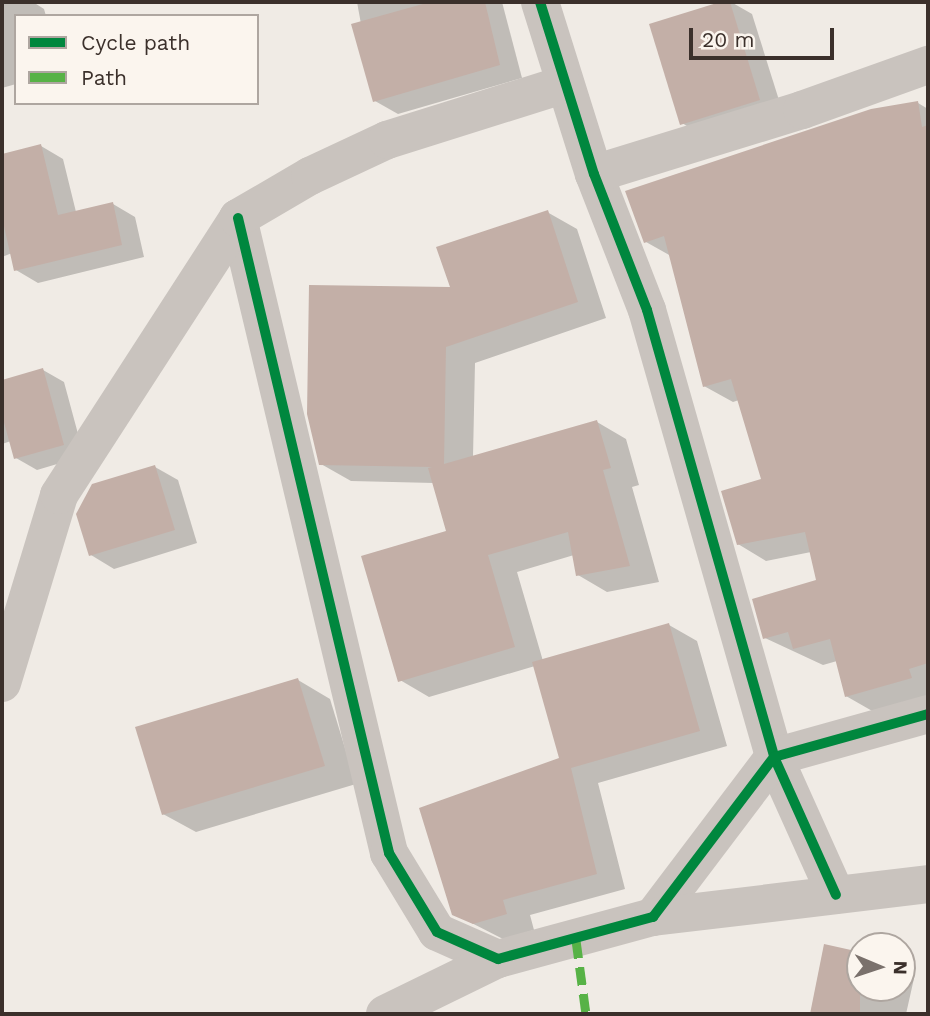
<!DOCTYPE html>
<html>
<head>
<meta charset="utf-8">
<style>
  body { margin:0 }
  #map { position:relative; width:930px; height:1016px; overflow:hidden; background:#f0ebe5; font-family:"Work Sans",sans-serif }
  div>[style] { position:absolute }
  .shadow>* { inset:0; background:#0003 }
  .building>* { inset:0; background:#c3afa7 }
  .street>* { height:38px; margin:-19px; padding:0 19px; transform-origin:19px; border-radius:19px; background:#c9c3be }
  .quiet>* { height:9px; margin-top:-4.5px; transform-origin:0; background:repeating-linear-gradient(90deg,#57b246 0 18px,transparent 0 27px) }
  .cycleway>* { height:10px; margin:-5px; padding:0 5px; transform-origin:5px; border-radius:5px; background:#00873e }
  span { translate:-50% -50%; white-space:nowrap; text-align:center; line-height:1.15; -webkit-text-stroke:7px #fbf5ee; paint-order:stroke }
  .frame { position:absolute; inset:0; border:4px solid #3b302b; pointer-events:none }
  .legend { position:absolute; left:14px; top:14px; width:245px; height:91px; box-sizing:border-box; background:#fbf5ee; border:2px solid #aea6a0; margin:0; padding:9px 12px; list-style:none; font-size:21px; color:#3b302b }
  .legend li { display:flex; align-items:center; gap:14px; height:35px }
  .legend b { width:35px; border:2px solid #aea6a0 }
  .north { position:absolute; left:846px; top:932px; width:70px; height:70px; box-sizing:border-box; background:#fbf5ee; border:2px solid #aea6a0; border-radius:50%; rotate:92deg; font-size:19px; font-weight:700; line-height:28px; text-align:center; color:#3b302b }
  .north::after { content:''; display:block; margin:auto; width:24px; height:32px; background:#7a716c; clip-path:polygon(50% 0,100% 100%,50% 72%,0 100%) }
  .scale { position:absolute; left:689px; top:28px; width:145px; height:32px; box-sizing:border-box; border:4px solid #3b302b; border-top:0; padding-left:9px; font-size:21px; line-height:24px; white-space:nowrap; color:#3b302b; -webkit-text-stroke:5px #fbf5ee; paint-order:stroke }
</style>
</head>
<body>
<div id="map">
  <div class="shadow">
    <div style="clip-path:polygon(2px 2px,33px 2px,44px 9px,46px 16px,16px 16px,16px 84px,2px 88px)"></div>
    <div style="clip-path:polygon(357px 2px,502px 2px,522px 78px,398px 114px,375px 101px)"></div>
    <div style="clip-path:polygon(731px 2px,752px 14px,783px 113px,705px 137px,682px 123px,652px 25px)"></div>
    <div style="clip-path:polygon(918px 103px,928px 109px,928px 179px,917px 182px,928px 222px,928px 697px,874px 712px,846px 696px,837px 661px,823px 665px,765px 638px,818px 582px,811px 552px,766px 561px,738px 544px,763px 481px,739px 400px,733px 402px,704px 386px,671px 256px,646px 242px)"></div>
    <div style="clip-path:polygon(41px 146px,63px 159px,76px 212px,113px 204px,135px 217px,144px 257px,38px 283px,16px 270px,12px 253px,2px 257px,2px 157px)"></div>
    <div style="clip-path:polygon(547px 212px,577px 229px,606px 318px,475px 363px,473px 457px,597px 422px,626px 439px,639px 485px,632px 487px,659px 582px,607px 592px,578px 575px,574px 555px,517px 572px,543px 661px,669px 625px,697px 641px,727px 746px,598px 783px,625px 889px,530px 915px,534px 930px,503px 939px,454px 914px,561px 760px,535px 666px,429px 697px,400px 680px,448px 532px,434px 483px,351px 481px,321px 464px,452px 288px)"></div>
    <div style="clip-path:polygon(43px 370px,64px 382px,84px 456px,37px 470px,16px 458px,11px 441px,2px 444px,2px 382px)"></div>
    <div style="clip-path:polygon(155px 467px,178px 480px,197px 543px,114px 569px,91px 555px)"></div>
    <div style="clip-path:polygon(298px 680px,330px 699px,356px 784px,196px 832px,163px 814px)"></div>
    <div style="clip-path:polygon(860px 954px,860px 988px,902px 988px,902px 966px,915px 974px,906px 1014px,812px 1011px)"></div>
  </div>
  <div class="building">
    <div style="clip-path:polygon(430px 2px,485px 2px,500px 65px,373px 102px,351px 24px)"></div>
    <div style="clip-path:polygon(720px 2px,730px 2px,760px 100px,680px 125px,649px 24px)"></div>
    <div style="clip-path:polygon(918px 101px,922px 127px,928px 125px,928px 663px,909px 669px,912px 678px,845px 697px,830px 639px,793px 649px,788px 632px,763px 639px,752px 599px,816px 580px,805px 532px,737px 545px,721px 491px,761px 479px,731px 379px,703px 387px,664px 236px,644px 243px,625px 191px,871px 109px)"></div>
    <div style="clip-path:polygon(41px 144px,58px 215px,113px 202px,122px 245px,14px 271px,2px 217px,2px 154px)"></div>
    <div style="clip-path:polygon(548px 210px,578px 302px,446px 347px,444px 464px,597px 420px,611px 468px,603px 470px,630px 566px,576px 576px,568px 532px,488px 555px,515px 647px,398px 682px,361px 556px,446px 531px,428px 468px,432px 467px,319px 465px,307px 414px,309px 285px,450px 287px,436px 247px)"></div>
    <div style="clip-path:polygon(43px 368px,64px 445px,14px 459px,2px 415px,2px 380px)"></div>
    <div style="clip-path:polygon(155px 465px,175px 530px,89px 556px,76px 514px,92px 484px)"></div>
    <div style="clip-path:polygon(669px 623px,700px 731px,571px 768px,597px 874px,503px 900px,507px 914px,473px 924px,452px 915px,419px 808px,559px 758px,532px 662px)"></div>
    <div style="clip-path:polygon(298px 678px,325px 766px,162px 815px,135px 727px)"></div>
    <div style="clip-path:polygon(824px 944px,860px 952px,860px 1014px,810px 1014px)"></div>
  </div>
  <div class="street">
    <div style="left:540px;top:2px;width:180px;rotate:72.6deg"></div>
    <div style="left:594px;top:174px;width:146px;rotate:68.7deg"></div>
    <div style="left:647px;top:310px;width:465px;rotate:74.1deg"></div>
    <div style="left:774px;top:757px;width:151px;rotate:65.8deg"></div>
    <div style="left:594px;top:174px;width:218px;rotate:-17.1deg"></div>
    <div style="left:802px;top:110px;width:134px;rotate:-19.7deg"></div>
    <div style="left:238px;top:218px;width:653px;rotate:76.62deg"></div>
    <div style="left:389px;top:853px;width:92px;rotate:58.7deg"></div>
    <div style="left:437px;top:932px;width:67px;rotate:23.9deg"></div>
    <div style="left:498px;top:959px;width:161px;rotate:-15.2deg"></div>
    <div style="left:653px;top:917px;width:201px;rotate:-52.9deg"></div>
    <div style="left:774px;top:757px;width:160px;rotate:-15.6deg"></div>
    <div style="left:2px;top:683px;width:196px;rotate:-73.1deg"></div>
    <div style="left:59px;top:495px;width:330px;rotate:-57.1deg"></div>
    <div style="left:238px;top:218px;width:83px;rotate:-30.3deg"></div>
    <div style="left:310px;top:176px;width:85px;rotate:-25.1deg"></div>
    <div style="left:387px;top:140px;width:184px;rotate:-17.4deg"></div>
    <div style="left:653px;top:917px;width:277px;rotate:-6.8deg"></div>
    <div style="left:385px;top:1014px;width:126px;rotate:-26deg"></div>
  </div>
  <div class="quiet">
    <div style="left:576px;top:940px;width:75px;rotate:82.3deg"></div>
  </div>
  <div class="cycleway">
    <div style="left:540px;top:2px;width:180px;rotate:72.6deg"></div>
    <div style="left:594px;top:174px;width:146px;rotate:68.7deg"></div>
    <div style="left:647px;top:310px;width:465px;rotate:74.1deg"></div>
    <div style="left:774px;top:757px;width:151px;rotate:65.8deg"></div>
    <div style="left:238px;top:218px;width:653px;rotate:76.62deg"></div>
    <div style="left:389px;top:853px;width:92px;rotate:58.7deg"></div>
    <div style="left:437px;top:932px;width:67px;rotate:23.9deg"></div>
    <div style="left:498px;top:959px;width:161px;rotate:-15.2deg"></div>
    <div style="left:653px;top:917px;width:201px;rotate:-52.9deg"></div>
    <div style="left:774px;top:757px;width:160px;rotate:-15.6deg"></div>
  </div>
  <div class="frame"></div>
  <ul class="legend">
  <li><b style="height:9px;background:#00873e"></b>Cycle path</li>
  <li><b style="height:9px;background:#57b246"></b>Path</li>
  </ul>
  <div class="north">N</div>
  <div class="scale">20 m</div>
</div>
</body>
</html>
